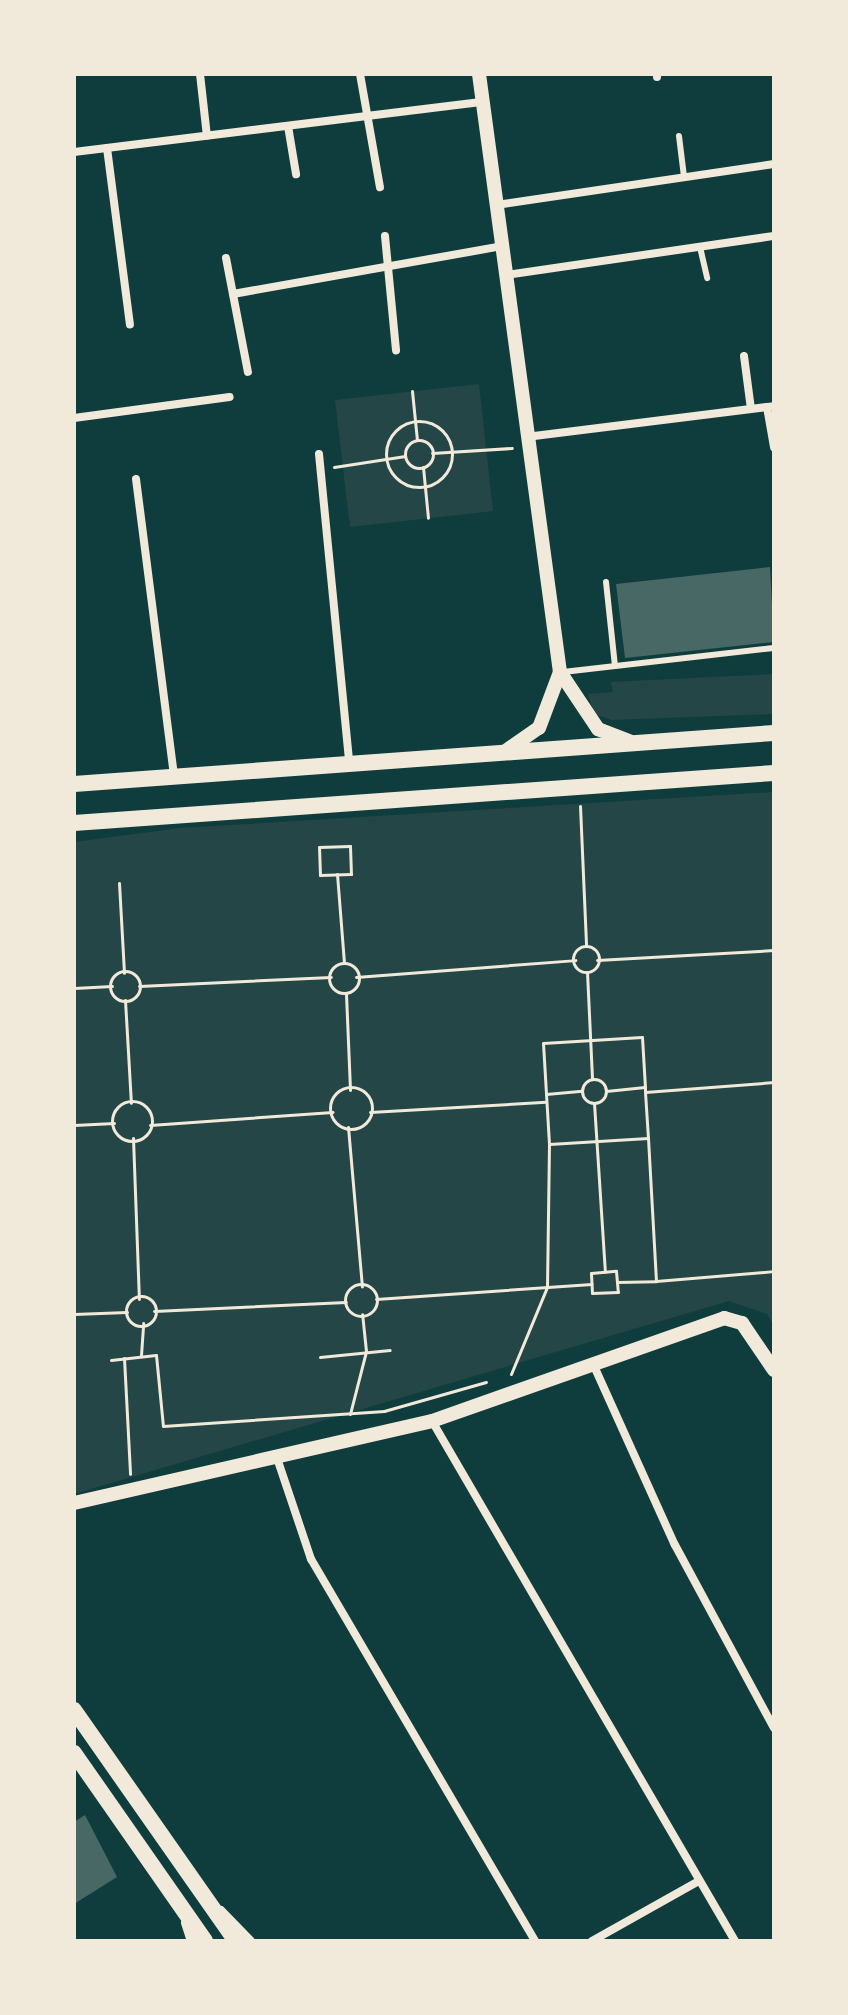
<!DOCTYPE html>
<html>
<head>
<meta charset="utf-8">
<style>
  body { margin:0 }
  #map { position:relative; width:848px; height:2015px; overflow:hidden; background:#0f3d3e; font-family:Jost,sans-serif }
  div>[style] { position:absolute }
  .green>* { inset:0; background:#244646 }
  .building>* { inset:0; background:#486865 }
  .path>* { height:3px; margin:-1.5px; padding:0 1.5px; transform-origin:1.5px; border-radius:1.5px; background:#f1e9da }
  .path>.ring { margin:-1.5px; padding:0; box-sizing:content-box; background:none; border:3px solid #f1e9da; border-radius:50% }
  .service>* { height:6px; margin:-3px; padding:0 3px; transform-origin:3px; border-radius:3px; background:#f1e9da }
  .minor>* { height:8px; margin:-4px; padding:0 4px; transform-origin:4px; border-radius:4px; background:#f1e9da }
  .tertiary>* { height:14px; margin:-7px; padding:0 7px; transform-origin:7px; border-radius:7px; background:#f1e9da }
  .secondary>* { height:16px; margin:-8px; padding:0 8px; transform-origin:8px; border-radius:8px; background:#f1e9da }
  span { translate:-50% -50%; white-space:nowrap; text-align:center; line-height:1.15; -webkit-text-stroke:7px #f1e9da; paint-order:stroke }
  .frame { position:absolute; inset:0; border:76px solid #f1e9da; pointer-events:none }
</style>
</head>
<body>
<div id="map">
  <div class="green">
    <div style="clip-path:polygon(479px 384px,493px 511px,350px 527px,335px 400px)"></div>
    <div style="clip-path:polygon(774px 674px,774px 714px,612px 720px,594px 714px,588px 694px,613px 692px,611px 682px)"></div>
    <div style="clip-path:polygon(774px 792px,774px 1326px,767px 1314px,729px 1301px,74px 1494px,74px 842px,180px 828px)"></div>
  </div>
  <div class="building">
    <div style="clip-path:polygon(770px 567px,774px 642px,625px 658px,616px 584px)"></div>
    <div style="clip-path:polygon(85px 1815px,117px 1877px,74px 1904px,74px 1822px)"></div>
  </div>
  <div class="path">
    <div style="left:412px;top:391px;width:49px;rotate:84.2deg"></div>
    <div class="ring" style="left:386px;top:421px;width:63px;height:63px"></div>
    <div class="ring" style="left:405px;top:440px;width:25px;height:25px"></div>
    <div style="left:432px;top:453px;width:80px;rotate:-3.6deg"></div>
    <div style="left:334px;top:467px;width:72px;rotate:-8.8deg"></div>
    <div style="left:423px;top:467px;width:51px;rotate:84.4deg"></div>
    <div style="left:580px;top:806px;width:140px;rotate:87.5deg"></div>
    <div style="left:350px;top:846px;width:28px;rotate:88deg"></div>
    <div style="left:351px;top:874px;width:31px;rotate:178deg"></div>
    <div style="left:320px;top:875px;width:28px;rotate:-92deg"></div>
    <div style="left:319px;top:847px;width:31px;rotate:-2deg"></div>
    <div style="left:337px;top:874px;width:88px;rotate:85.5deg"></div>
    <div style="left:119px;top:883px;width:90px;rotate:86.8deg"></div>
    <div class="ring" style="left:573px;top:946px;width:23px;height:23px"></div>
    <div style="left:597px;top:960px;width:177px;rotate:-3.2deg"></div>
    <div class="ring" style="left:329px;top:963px;width:27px;height:27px"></div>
    <div class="ring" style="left:110px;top:971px;width:27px;height:27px"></div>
    <div style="left:587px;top:972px;width:107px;rotate:87.3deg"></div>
    <div style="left:356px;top:977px;width:220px;rotate:-4.4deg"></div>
    <div style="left:139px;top:986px;width:192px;rotate:-2.7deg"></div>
    <div style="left:74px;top:988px;width:38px;rotate:-3deg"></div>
    <div style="left:346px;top:994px;width:96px;rotate:87.6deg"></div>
    <div style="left:125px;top:1000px;width:103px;rotate:86.7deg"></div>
    <div class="ring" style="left:582px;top:1079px;width:21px;height:21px"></div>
    <div class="ring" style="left:330px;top:1087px;width:39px;height:39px"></div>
    <div style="left:606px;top:1091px;width:39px;rotate:-6deg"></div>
    <div style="left:645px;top:1092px;width:129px;rotate:-4.4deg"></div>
    <div style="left:546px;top:1094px;width:36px;rotate:-5deg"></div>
    <div class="ring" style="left:112px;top:1101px;width:37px;height:37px"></div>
    <div style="left:594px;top:1103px;width:169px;rotate:86.3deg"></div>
    <div style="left:370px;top:1112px;width:176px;rotate:-3.3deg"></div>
    <div style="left:74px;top:1125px;width:40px;rotate:-2.9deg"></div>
    <div style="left:150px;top:1125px;width:183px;rotate:-4.1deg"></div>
    <div style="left:348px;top:1127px;width:160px;rotate:85deg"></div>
    <div style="left:133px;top:1138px;width:161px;rotate:87.9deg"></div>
    <div style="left:648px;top:1138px;width:99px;rotate:176.5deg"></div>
    <div style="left:549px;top:1144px;width:101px;rotate:-93.4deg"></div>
    <div style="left:543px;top:1043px;width:99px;rotate:-3.5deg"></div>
    <div style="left:642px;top:1037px;width:50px;rotate:86.6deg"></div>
    <div style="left:645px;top:1087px;width:5px;rotate:90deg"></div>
    <div style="left:645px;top:1092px;width:46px;rotate:86.3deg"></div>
    <div style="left:648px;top:1138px;width:143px;rotate:86.8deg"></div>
    <div style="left:656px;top:1281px;width:118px;rotate:-4.8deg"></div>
    <div style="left:616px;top:1271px;width:21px;rotate:85deg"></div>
    <div style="left:618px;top:1292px;width:26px;rotate:178deg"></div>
    <div style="left:592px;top:1293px;width:20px;rotate:-93deg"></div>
    <div style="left:591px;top:1273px;width:25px;rotate:-5deg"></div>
    <div style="left:617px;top:1282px;width:39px;rotate:-1deg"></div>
    <div class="ring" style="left:345px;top:1284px;width:29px;height:29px"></div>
    <div class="ring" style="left:126px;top:1296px;width:27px;height:27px"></div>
    <div style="left:376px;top:1299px;width:216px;rotate:-4deg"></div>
    <div style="left:154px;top:1311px;width:192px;rotate:-2.7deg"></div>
    <div style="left:74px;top:1314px;width:53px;rotate:-2.2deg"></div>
    <div style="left:141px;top:1355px;width:32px;rotate:-86deg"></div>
    <div style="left:320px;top:1357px;width:70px;rotate:-5.7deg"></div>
    <div style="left:124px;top:1358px;width:116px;rotate:87deg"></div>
    <div style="left:111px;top:1360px;width:45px;rotate:-6.3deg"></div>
    <div style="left:156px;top:1355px;width:71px;rotate:84.4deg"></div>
    <div style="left:163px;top:1426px;width:222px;rotate:-3.9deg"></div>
    <div style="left:384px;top:1411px;width:106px;rotate:-15.9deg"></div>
    <div style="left:511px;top:1374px;width:94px;rotate:-67.5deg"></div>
    <div style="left:547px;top:1287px;width:143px;rotate:-89.2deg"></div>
    <div style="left:350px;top:1414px;width:65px;rotate:-75.7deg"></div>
    <div style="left:366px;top:1351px;width:37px;rotate:-96deg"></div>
  </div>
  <div class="service">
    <div style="left:679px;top:136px;width:41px;rotate:83deg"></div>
    <div style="left:700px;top:247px;width:32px;rotate:77deg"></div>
    <div style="left:606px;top:582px;width:84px;rotate:83.9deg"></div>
    <div style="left:563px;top:672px;width:212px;rotate:-6.5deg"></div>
  </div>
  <div class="minor">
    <div style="left:200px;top:74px;width:62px;rotate:83.6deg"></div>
    <div style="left:360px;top:74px;width:115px;rotate:80deg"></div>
    <div style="left:657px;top:74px;width:3px;rotate:90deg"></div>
    <div style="left:288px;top:126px;width:49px;rotate:80.5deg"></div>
    <div style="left:107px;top:148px;width:178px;rotate:82.6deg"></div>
    <div style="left:74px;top:152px;width:412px;rotate:-7deg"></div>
    <div style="left:496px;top:205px;width:281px;rotate:-8.4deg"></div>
    <div style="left:385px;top:236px;width:115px;rotate:84.5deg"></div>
    <div style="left:226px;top:258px;width:116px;rotate:79.1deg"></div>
    <div style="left:506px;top:275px;width:271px;rotate:-8.3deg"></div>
    <div style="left:233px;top:294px;width:273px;rotate:-10.1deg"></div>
    <div style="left:744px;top:356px;width:53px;rotate:82.5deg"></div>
    <div style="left:767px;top:407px;width:41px;rotate:80.1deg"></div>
    <div style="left:74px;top:418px;width:157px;rotate:-7.7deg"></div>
    <div style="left:526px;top:437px;width:250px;rotate:-7.1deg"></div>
    <div style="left:319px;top:454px;width:307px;rotate:84.4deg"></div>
    <div style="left:136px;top:479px;width:299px;rotate:82.7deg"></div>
    <div style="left:594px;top:1366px;width:196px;rotate:65.7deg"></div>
    <div style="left:675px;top:1545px;width:208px;rotate:61.6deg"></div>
    <div style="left:432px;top:1421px;width:602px;rotate:59.77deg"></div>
    <div style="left:277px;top:1458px;width:107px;rotate:71.4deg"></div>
    <div style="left:311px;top:1559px;width:443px;rotate:59.6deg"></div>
    <div style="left:221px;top:1910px;width:43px;rotate:45.9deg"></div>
    <div style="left:185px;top:1923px;width:19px;rotate:72deg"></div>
    <div style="left:592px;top:1941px;width:123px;rotate:-29.3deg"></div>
  </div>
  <div class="tertiary">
    <div style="left:479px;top:74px;width:603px;rotate:82.29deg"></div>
    <div style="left:560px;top:672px;width:69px;rotate:56.3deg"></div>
    <div style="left:598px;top:729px;width:34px;rotate:21deg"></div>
    <div style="left:507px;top:750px;width:39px;rotate:-35deg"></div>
    <div style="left:539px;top:728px;width:60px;rotate:-69.4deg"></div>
    <div style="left:74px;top:1503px;width:367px;rotate:-12.9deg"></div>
    <div style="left:432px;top:1421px;width:310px;rotate:-19.4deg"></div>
    <div style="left:724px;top:1318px;width:19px;rotate:16deg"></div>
    <div style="left:742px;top:1323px;width:57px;rotate:55.8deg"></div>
  </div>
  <div class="secondary">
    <div style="left:74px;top:784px;width:702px;rotate:-4.17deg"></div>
    <div style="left:74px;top:823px;width:702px;rotate:-4.09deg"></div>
    <div style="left:74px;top:1710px;width:282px;rotate:55deg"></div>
    <div style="left:74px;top:1753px;width:229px;rotate:55.1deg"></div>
  </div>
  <div class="frame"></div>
</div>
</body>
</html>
